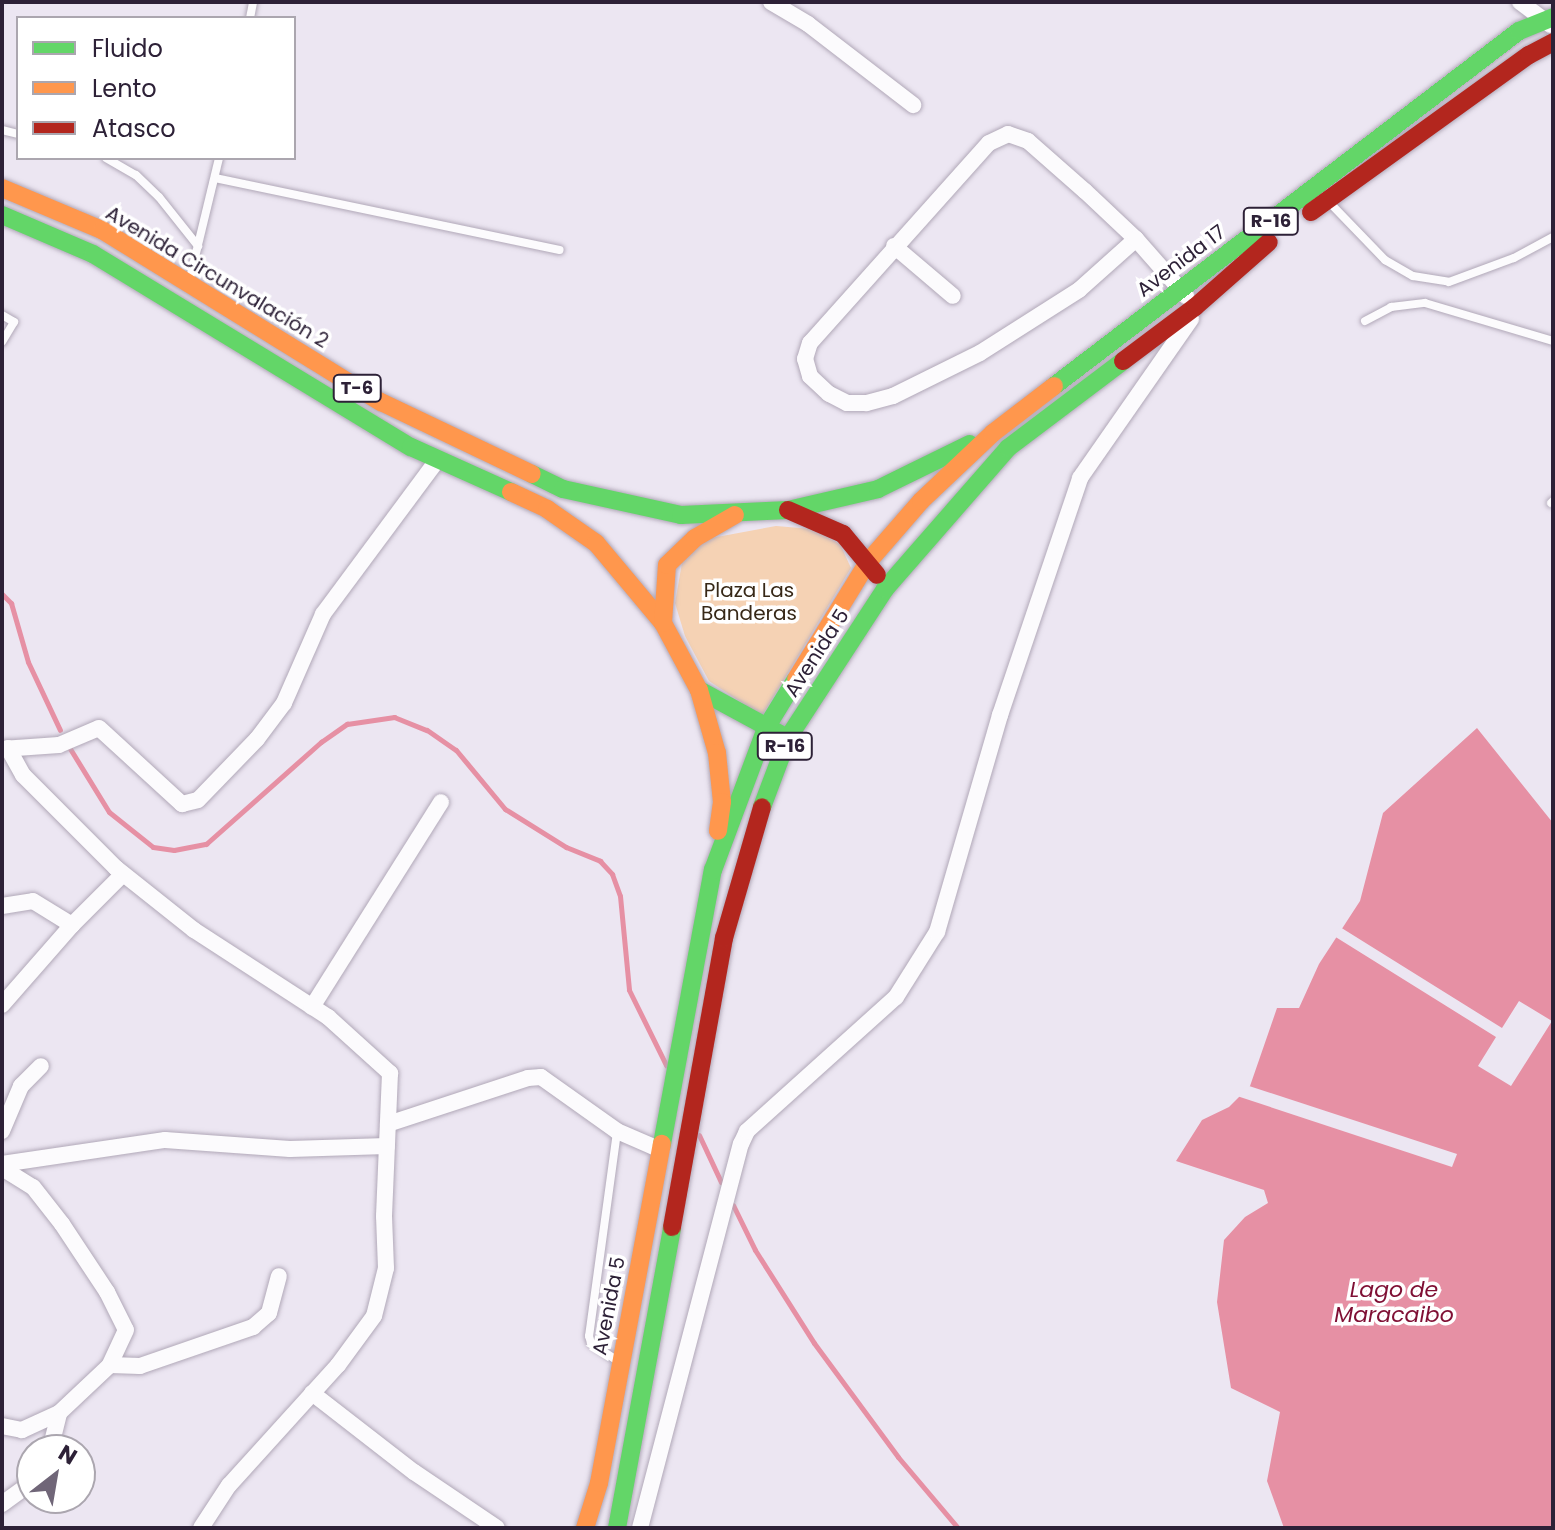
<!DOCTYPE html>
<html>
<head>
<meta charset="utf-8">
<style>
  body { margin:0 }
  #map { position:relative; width:1555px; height:1530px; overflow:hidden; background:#ece6f2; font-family:Poppins,sans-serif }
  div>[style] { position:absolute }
  .green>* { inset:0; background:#f5d2b4 }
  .water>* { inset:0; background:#e690a4 }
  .pier>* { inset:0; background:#ece6f2 }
  .stream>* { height:5px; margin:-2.5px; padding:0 2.5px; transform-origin:2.5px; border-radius:2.5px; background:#e690a4 }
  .roads { filter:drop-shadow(0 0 2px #b1a8b8) drop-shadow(0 0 2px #b1a8b8) }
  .lane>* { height:8px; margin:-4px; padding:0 4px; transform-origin:4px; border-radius:4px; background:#fcfbfd }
  .street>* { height:16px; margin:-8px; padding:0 8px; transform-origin:8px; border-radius:8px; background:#fcfbfd }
  .fast>* { height:18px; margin:-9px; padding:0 9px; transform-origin:9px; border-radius:9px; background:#63d668 }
  .slow>* { height:18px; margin:-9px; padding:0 9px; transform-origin:9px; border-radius:9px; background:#ff974d }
  .jam>* { height:18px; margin:-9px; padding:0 9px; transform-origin:9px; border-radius:9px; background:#b3261e }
  span { translate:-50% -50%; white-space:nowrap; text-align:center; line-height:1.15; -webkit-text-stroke:7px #fff; paint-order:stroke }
  .shield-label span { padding:2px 6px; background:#fff; border:2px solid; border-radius:6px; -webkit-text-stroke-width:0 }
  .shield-label { font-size:18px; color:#2d2137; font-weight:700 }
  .street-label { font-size:20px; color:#2d2137 }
  .park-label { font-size:20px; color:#372817 }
  .water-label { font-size:22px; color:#7f0f34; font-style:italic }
  .frame { position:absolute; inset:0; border:4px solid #2d2137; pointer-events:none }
  .legend { position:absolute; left:16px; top:16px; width:280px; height:144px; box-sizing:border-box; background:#fff; border:2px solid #aba6af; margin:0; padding:10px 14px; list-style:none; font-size:24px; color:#2d2137 }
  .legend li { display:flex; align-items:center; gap:16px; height:40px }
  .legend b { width:40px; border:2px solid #aba6af }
  .north { position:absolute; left:16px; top:1434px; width:80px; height:80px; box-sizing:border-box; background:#fff; border:2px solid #aba6af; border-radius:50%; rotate:31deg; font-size:22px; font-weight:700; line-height:32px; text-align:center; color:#2d2137 }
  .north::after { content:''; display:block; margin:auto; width:28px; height:36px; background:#706678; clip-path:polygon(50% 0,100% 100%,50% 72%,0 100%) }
</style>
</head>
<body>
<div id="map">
  <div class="green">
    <div style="clip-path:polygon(776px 526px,812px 529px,840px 544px,851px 568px,762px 716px,709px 681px,685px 636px,675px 603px,682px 563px,706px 539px)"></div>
  </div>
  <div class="water">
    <div style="clip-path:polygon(1477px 728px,1553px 823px,1553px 1528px,1284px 1528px,1267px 1481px,1280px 1412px,1231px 1388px,1217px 1302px,1224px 1240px,1245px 1217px,1268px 1203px,1264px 1190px,1176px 1161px,1202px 1120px,1229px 1107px,1250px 1086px,1277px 1008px,1299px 1008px,1319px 964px,1360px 901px,1383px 813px)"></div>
  </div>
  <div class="pier">
    <div style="clip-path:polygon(1340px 927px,1502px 1028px,1519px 1001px,1552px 1021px,1511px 1086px,1478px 1066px,1496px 1037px,1334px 936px)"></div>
    <div style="clip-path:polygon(1246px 1085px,1457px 1154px,1452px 1167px,1237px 1096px)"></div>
  </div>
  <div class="stream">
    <div style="left:2px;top:594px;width:13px;rotate:45deg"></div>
    <div style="left:11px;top:603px;width:61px;rotate:73.9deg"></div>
    <div style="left:28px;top:662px;width:75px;rotate:64.8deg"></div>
    <div style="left:69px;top:747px;width:76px;rotate:58.4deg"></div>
    <div style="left:109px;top:812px;width:56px;rotate:38.5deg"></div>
    <div style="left:153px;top:847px;width:21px;rotate:8deg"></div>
    <div style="left:174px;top:850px;width:33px;rotate:-11deg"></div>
    <div style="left:206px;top:844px;width:154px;rotate:-41.6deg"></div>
    <div style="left:321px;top:742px;width:32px;rotate:-35deg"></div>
    <div style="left:347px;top:724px;width:48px;rotate:-8.5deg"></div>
    <div style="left:394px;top:717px;width:35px;rotate:22deg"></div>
    <div style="left:427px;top:730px;width:35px;rotate:35deg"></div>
    <div style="left:456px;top:750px;width:77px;rotate:50.3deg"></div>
    <div style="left:505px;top:809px;width:72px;rotate:31.9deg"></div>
    <div style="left:566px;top:847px;width:37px;rotate:22deg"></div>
    <div style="left:600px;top:861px;width:18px;rotate:47deg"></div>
    <div style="left:612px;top:874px;width:23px;rotate:70deg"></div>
    <div style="left:620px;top:896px;width:94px;rotate:84.5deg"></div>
    <div style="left:629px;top:990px;width:84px;rotate:63.7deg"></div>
    <div style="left:699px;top:1135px;width:52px;rotate:64.9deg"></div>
    <div style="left:733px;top:1205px;width:50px;rotate:63.9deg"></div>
    <div style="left:755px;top:1250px;width:110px;rotate:57.6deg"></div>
    <div style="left:814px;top:1343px;width:142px;rotate:53.6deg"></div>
    <div style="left:898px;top:1457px;width:93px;rotate:49.8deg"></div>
  </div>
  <div class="roads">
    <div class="lane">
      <div style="left:250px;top:18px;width:16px;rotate:-79deg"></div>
      <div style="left:2px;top:130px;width:16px;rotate:14deg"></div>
      <div style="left:106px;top:158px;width:34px;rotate:30deg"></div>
      <div style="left:136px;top:175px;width:32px;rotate:44deg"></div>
      <div style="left:159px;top:197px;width:63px;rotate:51.5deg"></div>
      <div style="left:215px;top:178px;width:352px;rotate:11.8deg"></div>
      <div style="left:1329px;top:202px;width:81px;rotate:46deg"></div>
      <div style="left:1385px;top:260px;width:32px;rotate:30deg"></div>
      <div style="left:1413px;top:276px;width:36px;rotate:9deg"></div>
      <div style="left:1449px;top:282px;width:69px;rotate:-20.3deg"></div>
      <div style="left:1514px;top:258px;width:44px;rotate:-28.3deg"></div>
      <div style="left:190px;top:278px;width:123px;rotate:-76.4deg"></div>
      <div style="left:2px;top:315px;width:14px;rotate:30deg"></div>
      <div style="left:14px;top:322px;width:23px;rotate:121deg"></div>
      <div style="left:1365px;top:321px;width:30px;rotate:-28deg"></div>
      <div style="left:1391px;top:307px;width:34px;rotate:-7deg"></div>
      <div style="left:1425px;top:303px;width:134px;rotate:16.5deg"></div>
      <div style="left:1551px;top:503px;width:3px;rotate:-45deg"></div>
      <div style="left:617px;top:1132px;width:206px;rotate:97.8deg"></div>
      <div style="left:589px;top:1336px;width:7px;rotate:74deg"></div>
      <div style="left:591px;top:1343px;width:32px;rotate:34deg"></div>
    </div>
    <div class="street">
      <div style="left:771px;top:2px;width:43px;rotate:30.7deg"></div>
      <div style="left:808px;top:24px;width:133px;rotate:37.6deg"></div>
      <div style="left:1520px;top:2px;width:38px;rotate:37deg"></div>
      <div style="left:1136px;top:239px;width:76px;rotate:138.2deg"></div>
      <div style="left:1079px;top:290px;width:117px;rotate:147.5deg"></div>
      <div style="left:980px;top:353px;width:97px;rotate:153.7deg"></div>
      <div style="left:893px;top:396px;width:28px;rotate:165deg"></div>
      <div style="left:866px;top:403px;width:19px;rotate:180deg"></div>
      <div style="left:847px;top:403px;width:20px;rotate:-153deg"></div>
      <div style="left:829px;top:394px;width:26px;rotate:-137deg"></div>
      <div style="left:810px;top:376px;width:18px;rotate:-106deg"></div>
      <div style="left:805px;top:359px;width:17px;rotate:-73deg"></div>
      <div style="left:810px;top:343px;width:268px;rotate:-48.2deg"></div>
      <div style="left:989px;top:143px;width:21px;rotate:-25deg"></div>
      <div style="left:1008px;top:134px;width:21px;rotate:19deg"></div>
      <div style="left:1028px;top:141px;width:76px;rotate:41.3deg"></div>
      <div style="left:1085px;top:191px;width:70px;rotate:43.3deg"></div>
      <div style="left:1136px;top:239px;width:76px;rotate:48.7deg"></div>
      <div style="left:894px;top:246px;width:77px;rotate:40.3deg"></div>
      <div style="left:8px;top:748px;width:31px;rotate:61deg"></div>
      <div style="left:23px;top:775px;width:132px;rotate:45deg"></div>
      <div style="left:116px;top:868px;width:100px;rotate:38.5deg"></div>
      <div style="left:194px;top:930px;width:160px;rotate:33deg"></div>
      <div style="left:328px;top:1017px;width:84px;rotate:42.1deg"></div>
      <div style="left:390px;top:1073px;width:143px;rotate:92.4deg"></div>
      <div style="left:384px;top:1216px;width:52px;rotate:87.8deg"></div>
      <div style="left:386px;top:1268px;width:49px;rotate:104deg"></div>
      <div style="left:374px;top:1316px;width:61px;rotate:126.3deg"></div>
      <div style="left:338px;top:1365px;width:162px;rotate:132.2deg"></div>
      <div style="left:229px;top:1485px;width:51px;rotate:123.1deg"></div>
      <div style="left:2px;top:749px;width:57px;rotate:-4deg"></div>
      <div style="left:59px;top:745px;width:43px;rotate:-23deg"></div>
      <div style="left:99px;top:728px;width:113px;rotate:42.5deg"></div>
      <div style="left:182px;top:804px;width:16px;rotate:-14deg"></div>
      <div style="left:198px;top:800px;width:85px;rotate:-46deg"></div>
      <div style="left:257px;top:739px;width:45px;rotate:-53.1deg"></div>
      <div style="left:284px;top:703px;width:97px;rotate:-66.3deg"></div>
      <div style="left:323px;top:614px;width:193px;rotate:-53.4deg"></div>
      <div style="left:2px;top:906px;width:31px;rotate:-9deg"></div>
      <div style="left:33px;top:901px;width:46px;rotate:31.6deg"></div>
      <div style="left:72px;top:925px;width:72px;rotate:-45deg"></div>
      <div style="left:2px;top:1005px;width:106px;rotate:-48.8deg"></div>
      <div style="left:312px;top:1007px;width:242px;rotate:-57.8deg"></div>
      <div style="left:388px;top:1124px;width:147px;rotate:-18.2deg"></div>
      <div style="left:528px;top:1078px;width:13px;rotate:-4deg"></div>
      <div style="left:541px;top:1077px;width:93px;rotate:35.4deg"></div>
      <div style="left:617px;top:1131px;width:48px;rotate:23.4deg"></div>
      <div style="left:2px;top:1131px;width:49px;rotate:-67.1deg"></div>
      <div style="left:21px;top:1086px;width:28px;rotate:-45deg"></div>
      <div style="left:2px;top:1164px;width:165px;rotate:-8.4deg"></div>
      <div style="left:165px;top:1140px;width:125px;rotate:4.1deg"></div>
      <div style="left:290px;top:1149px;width:97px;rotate:-1.8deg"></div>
      <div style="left:2px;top:1168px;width:36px;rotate:32deg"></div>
      <div style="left:33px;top:1187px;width:47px;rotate:51.9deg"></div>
      <div style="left:62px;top:1224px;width:82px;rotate:56.5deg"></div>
      <div style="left:107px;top:1292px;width:42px;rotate:63.4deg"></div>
      <div style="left:126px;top:1330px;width:38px;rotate:115deg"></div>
      <div style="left:110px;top:1365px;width:70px;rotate:136.7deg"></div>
      <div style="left:59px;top:1413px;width:41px;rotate:155.3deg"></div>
      <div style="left:22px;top:1430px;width:20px;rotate:-169deg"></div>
      <div style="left:110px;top:1365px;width:30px;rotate:2deg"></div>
      <div style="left:140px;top:1366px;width:120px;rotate:-19deg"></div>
      <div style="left:253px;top:1327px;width:21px;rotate:-41deg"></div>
      <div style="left:269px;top:1313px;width:38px;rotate:-75deg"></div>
      <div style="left:312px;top:1393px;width:129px;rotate:37.8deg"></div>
      <div style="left:414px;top:1472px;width:100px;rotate:34deg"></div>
      <div style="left:50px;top:1450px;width:38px;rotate:-76deg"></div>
      <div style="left:2px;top:1504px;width:37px;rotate:-36deg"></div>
      <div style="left:640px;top:1528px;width:397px;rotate:-75.3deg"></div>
      <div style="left:741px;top:1144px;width:14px;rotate:-65deg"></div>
      <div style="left:747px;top:1131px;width:200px;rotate:-42deg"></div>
      <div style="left:896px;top:997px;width:77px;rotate:-57.8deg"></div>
      <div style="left:937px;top:932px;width:226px;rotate:-73.8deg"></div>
      <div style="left:1000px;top:715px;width:250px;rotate:-71.3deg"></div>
      <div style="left:1080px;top:478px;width:194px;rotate:-55.1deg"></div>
    </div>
    <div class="fast">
      <div style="left:2px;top:215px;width:99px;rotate:23.2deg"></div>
      <div style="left:93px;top:254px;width:372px;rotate:31.3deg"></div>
      <div style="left:411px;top:447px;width:110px;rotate:24.2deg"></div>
      <div style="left:1054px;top:386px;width:585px;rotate:-37.36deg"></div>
      <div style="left:1519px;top:31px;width:37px;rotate:-22deg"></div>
      <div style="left:532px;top:474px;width:34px;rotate:26deg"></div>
      <div style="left:563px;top:489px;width:121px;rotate:12.4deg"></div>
      <div style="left:681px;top:515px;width:107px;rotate:-2.7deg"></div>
      <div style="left:788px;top:510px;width:92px;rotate:-13.1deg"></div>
      <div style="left:878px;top:489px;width:102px;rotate:-26.1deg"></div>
      <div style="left:699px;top:690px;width:92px;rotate:28.5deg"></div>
      <div style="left:762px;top:807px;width:74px;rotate:-69.4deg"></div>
      <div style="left:788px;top:738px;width:178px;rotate:-56.9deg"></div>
      <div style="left:885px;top:589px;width:187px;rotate:-48.9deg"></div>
      <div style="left:1008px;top:448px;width:144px;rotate:-37.1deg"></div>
      <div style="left:662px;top:1144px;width:279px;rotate:-79.5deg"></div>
      <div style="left:713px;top:870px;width:152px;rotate:-69.5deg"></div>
      <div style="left:766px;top:728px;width:57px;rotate:-58.5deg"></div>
      <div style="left:617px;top:1528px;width:306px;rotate:-79.6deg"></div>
    </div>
    <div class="slow">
      <div style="left:2px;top:188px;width:108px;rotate:22.8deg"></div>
      <div style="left:102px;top:230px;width:328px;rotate:31.7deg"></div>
      <div style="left:381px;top:402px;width:167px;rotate:25.5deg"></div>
      <div style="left:511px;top:492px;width:40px;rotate:25deg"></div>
      <div style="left:547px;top:509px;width:60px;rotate:34.8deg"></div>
      <div style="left:596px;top:543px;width:104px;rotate:50.1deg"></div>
      <div style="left:663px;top:623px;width:76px;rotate:61.8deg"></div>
      <div style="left:699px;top:690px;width:66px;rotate:74.1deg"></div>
      <div style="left:717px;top:753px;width:49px;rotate:84.2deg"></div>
      <div style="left:722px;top:802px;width:29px;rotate:98deg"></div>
      <div style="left:663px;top:623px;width:58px;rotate:-86.1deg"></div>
      <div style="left:667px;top:565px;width:39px;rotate:-44deg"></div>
      <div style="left:695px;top:538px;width:46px;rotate:-29.9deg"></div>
      <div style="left:796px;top:679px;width:137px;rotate:-58.4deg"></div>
      <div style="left:868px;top:562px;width:81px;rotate:-49deg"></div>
      <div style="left:921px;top:501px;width:99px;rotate:-43.4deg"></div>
      <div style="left:993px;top:433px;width:77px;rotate:-37.6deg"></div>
      <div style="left:585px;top:1528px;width:47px;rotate:-72.7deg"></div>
      <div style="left:599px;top:1483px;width:345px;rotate:-79.5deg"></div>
    </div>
    <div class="jam">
      <div style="left:1311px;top:212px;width:269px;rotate:-35.8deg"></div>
      <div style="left:1529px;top:55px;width:27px;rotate:-28deg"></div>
      <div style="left:1123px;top:361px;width:90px;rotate:-36.9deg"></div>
      <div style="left:1195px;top:307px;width:98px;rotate:-41.3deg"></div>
      <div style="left:788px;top:510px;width:60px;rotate:23.6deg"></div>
      <div style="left:843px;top:534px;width:53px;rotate:50.3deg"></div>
      <div style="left:672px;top:1227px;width:294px;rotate:-79.8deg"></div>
      <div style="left:724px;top:938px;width:136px;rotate:-73.8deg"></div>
    </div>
  </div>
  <div class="shield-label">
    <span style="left:1271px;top:221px">R-16</span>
    <span style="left:357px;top:388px">T-6</span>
    <span style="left:785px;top:746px">R-16</span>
  </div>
  <div class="street-label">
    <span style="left:1181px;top:261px;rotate:-37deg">Avenida 17</span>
    <span style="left:217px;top:277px;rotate:31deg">Avenida Circunvalación 2</span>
    <span style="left:817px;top:653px;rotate:-57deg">Avenida 5</span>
    <span style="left:609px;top:1306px;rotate:-79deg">Avenida 5</span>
  </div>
  <div class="park-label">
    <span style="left:749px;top:602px">Plaza Las<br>Banderas</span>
  </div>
  <div class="water-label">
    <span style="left:1394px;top:1302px">Lago de<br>Maracaibo</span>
  </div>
  <div class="frame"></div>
  <ul class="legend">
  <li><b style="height:10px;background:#63d668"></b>Fluido</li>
  <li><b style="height:10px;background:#ff974d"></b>Lento</li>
  <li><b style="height:10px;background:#b3261e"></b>Atasco</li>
  </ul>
  <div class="north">N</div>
</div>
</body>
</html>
